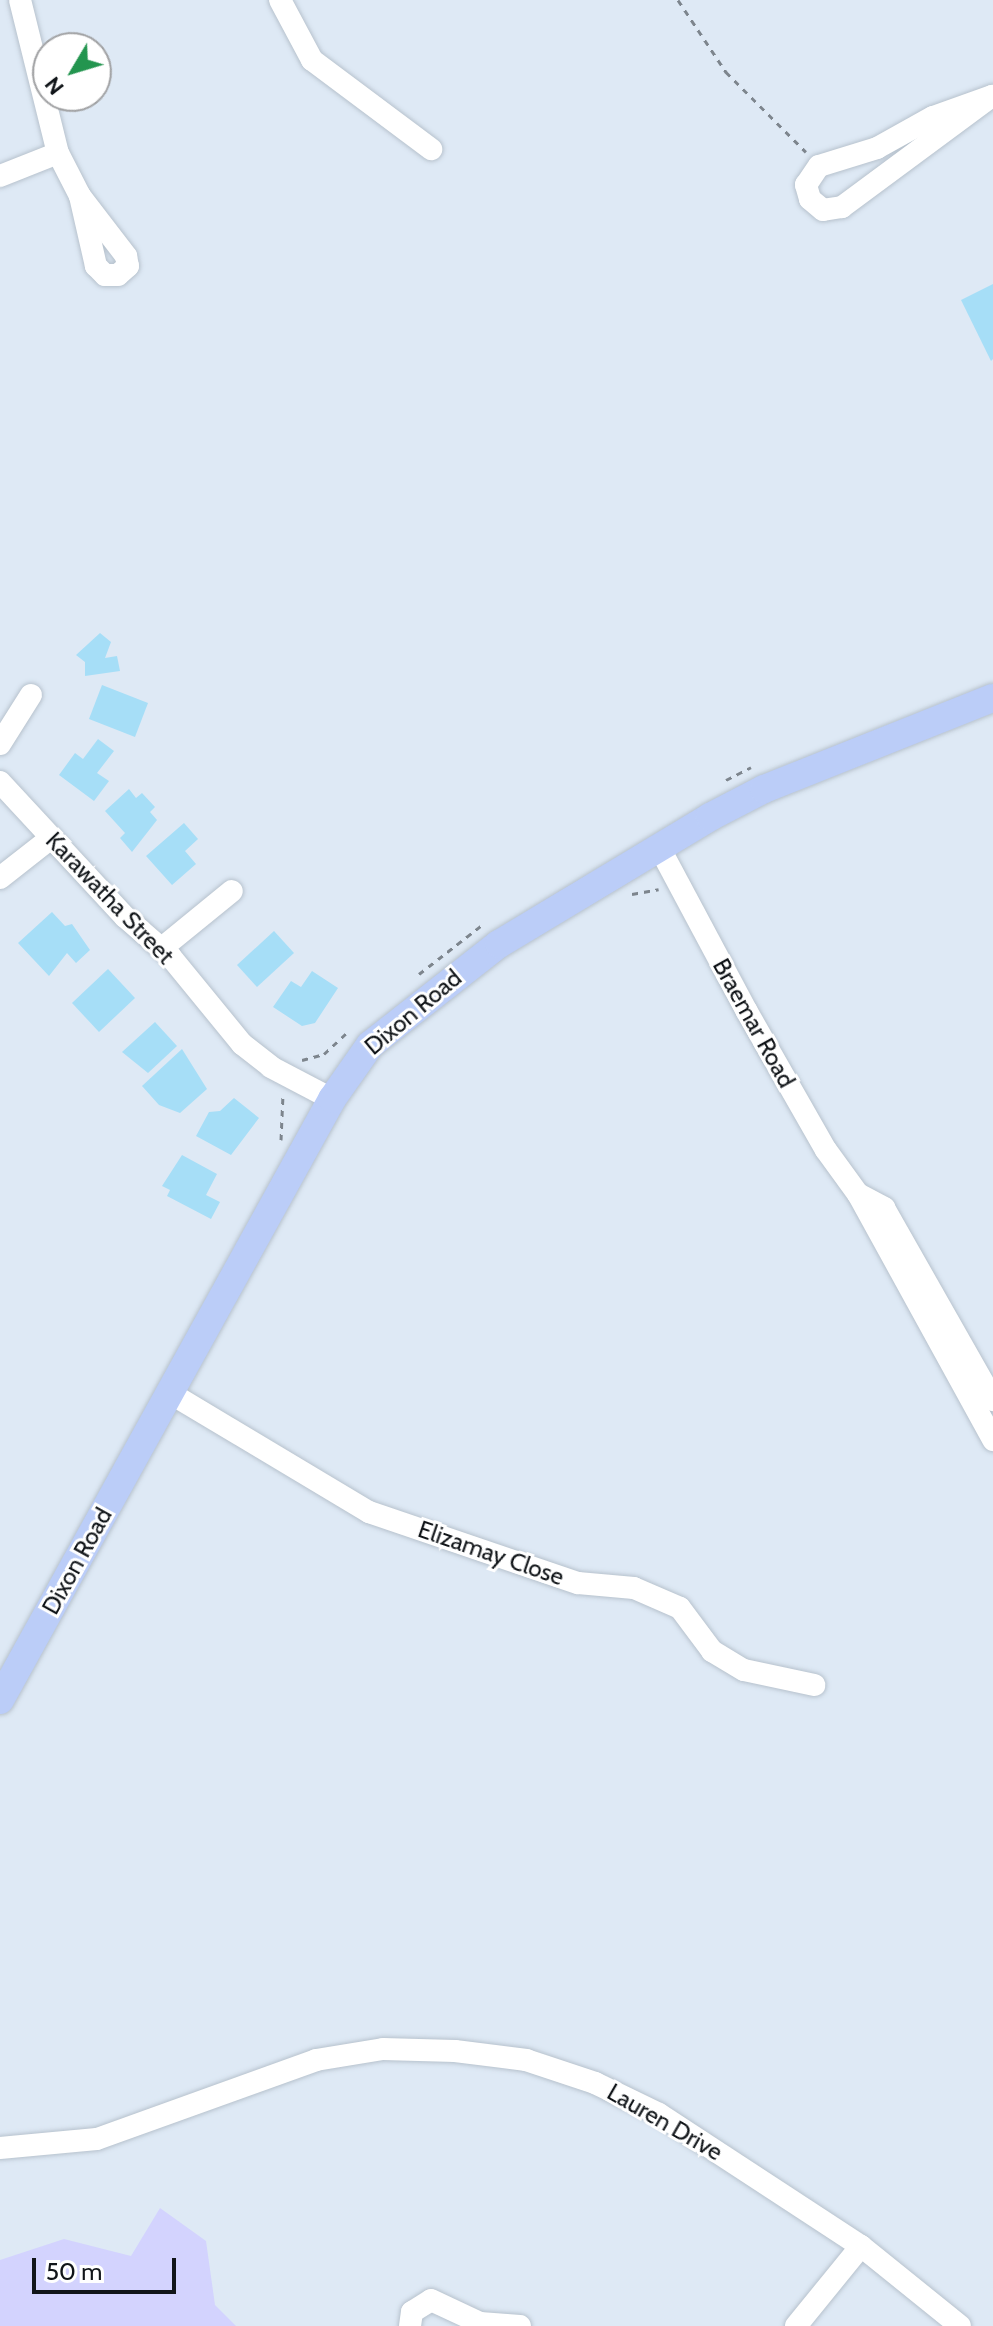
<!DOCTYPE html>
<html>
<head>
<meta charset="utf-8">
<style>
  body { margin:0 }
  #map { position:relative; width:993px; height:2326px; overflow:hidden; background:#dee9f5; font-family:Cabin,sans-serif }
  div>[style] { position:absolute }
  .green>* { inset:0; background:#d3d3fe }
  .building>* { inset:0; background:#a6def7 }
  .path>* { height:3px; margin-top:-1.5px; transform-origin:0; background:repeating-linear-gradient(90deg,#7d858d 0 6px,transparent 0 12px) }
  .roads { filter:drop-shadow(0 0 2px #b7c2cd) drop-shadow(0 0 2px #b7c2cd) }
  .minor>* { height:22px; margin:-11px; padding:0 11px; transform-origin:11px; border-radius:11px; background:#fff }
  .major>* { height:28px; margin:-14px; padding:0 14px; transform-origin:14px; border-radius:14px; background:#bbcdf8 }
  span { translate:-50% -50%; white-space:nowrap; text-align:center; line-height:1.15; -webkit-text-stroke:6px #fff; paint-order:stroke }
  .street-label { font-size:24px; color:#111519 }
  .north { position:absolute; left:32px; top:32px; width:80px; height:80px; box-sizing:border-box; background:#fff; border:2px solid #a0a1a3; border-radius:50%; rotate:232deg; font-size:22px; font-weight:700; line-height:32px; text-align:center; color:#111519 }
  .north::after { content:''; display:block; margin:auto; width:28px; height:36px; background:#23954f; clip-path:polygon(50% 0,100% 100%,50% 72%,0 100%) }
  .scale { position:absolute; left:32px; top:2258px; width:144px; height:36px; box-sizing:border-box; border:4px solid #111519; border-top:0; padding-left:10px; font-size:24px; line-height:28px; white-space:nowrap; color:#111519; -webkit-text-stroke:6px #fff; paint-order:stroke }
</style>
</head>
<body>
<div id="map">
  <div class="green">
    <div style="clip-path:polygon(160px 2208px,206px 2241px,215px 2305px,236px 2326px,0 2326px,0 2260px,64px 2239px,131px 2256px)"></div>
  </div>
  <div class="building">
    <div style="clip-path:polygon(993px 284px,993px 359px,991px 361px,961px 300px)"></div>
    <div style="clip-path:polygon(100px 633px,111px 642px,105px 658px,117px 656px,120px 671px,85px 676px,85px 662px,76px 655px)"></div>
    <div style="clip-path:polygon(102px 685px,148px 703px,135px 737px,89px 719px)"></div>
    <div style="clip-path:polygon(98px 739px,114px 751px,97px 773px,109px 781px,94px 801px,59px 775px,75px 753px,83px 759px)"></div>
    <div style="clip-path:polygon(129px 789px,136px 798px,142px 793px,155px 807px,150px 812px,157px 820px,132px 852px,120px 838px,125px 833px,105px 811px)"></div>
    <div style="clip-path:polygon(184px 823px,198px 839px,185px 851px,196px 864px,172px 885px,146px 856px)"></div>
    <div style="clip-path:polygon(52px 912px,65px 926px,72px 924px,90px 950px,76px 963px,67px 953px,49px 976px,18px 943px)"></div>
    <div style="clip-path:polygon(274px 931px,294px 953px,257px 987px,237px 965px)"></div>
    <div style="clip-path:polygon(108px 969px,135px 998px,99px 1032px,72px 1003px)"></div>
    <div style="clip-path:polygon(312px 971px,338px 988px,315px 1023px,302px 1026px,273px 1007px,291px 981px,301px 987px)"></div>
    <div style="clip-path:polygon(155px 1022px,177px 1046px,148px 1073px,122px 1052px)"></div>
    <div style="clip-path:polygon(182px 1049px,207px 1089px,180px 1113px,159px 1105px,142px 1086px)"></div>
    <div style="clip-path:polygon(234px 1098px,259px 1118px,231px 1155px,196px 1136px,209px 1112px,220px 1111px)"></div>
    <div style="clip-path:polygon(182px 1155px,217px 1174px,206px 1195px,220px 1202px,211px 1219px,167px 1196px,170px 1190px,162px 1186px)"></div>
  </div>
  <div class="path">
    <div style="left:678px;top:0;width:87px;rotate:56.3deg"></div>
    <div style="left:726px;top:72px;width:113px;rotate:45deg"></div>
    <div style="left:726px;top:780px;width:28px;rotate:-27deg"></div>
    <div style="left:632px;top:894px;width:27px;rotate:-10deg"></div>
    <div style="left:419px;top:974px;width:80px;rotate:-37.9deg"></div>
    <div style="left:302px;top:1060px;width:23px;rotate:-15deg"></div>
    <div style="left:324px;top:1054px;width:33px;rotate:-43deg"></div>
    <div style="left:281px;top:1140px;width:46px;rotate:-87.5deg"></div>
  </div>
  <div class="roads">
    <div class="minor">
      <div style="left:20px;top:0;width:158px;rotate:76.1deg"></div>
      <div style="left:58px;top:153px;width:48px;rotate:62.9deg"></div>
      <div style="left:80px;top:196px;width:76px;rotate:52.5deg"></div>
      <div style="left:126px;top:256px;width:10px;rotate:79deg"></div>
      <div style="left:128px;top:266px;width:13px;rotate:138deg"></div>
      <div style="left:118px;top:275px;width:13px;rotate:180deg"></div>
      <div style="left:105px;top:275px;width:13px;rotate:-135deg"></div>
      <div style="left:96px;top:266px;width:72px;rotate:-102.9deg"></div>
      <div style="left:280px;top:0;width:68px;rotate:61.9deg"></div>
      <div style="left:312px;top:60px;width:149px;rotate:36.8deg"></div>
      <div style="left:992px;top:96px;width:187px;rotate:143.5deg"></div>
      <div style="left:842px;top:207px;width:19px;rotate:171deg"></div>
      <div style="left:823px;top:210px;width:17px;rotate:-140deg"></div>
      <div style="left:810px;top:199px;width:15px;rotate:-106deg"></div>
      <div style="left:806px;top:185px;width:23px;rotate:-56deg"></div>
      <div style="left:819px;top:166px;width:61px;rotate:-17.2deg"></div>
      <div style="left:877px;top:148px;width:64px;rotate:-29deg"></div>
      <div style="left:933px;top:117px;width:63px;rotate:-19.6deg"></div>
      <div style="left:0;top:176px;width:62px;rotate:-21.6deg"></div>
      <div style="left:0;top:744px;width:58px;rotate:-57.7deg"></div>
      <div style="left:0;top:782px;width:184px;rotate:47.2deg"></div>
      <div style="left:125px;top:917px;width:60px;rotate:40.9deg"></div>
      <div style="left:170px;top:956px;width:114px;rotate:50.7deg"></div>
      <div style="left:242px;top:1044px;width:37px;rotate:38deg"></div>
      <div style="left:271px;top:1067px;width:69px;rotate:27.7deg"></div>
      <div style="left:659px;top:847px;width:185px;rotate:61.9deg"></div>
      <div style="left:746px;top:1010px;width:161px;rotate:60.3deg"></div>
      <div style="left:826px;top:1150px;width:54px;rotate:54deg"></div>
      <div style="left:858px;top:1194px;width:281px;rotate:61.2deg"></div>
      <div style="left:0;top:878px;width:65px;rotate:-38.1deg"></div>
      <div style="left:162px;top:948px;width:90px;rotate:-39.2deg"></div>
      <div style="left:858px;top:1194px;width:30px;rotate:28deg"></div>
      <div style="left:884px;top:1208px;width:221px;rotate:60.4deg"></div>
      <div style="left:170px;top:1393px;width:232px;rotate:30.9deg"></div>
      <div style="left:369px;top:1512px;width:221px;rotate:18.8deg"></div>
      <div style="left:578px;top:1583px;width:56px;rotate:5.1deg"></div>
      <div style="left:634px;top:1588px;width:50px;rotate:23.5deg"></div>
      <div style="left:680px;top:1608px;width:54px;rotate:53.3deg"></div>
      <div style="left:712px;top:1651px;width:37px;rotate:31deg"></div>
      <div style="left:744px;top:1670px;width:72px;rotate:12.1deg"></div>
      <div style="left:0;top:2148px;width:97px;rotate:-5.3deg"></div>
      <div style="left:97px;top:2139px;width:233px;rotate:-19.8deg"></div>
      <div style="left:316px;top:2060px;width:68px;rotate:-9.3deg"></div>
      <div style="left:383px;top:2049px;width:72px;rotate:1.6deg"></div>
      <div style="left:455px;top:2051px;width:72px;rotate:7.2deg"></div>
      <div style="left:526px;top:2060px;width:73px;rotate:18.4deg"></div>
      <div style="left:595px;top:2083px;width:71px;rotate:25.8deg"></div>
      <div style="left:659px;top:2114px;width:241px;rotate:33.2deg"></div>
      <div style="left:861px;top:2246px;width:127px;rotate:38.9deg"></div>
      <div style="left:410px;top:2326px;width:14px;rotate:-82deg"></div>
      <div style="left:412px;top:2312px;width:22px;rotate:-32deg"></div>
      <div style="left:431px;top:2300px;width:54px;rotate:25.1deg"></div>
      <div style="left:480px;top:2323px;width:40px;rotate:4.3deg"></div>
      <div style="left:796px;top:2326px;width:103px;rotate:-50.9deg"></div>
    </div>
    <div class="major">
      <div style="left:0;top:1700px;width:687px;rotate:-61.08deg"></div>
      <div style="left:332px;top:1099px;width:66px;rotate:-54.9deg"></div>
      <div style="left:370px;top:1045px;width:164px;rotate:-38.1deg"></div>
      <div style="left:499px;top:944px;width:246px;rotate:-31deg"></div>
      <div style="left:710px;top:817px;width:61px;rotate:-27.4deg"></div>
      <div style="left:764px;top:789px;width:246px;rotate:-21.7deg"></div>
    </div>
  </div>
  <div class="street-label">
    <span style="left:110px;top:898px;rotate:46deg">Karawatha Street</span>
    <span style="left:413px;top:1012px;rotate:-40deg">Dixon Road</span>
    <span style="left:754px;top:1023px;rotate:61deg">Braemar Road</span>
    <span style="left:491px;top:1553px;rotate:19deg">Elizamay Close</span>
    <span style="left:77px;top:1561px;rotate:-61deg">Dixon Road</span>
    <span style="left:665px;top:2122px;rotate:30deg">Lauren Drive</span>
  </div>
  <div class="north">N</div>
  <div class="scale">50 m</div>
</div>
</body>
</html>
